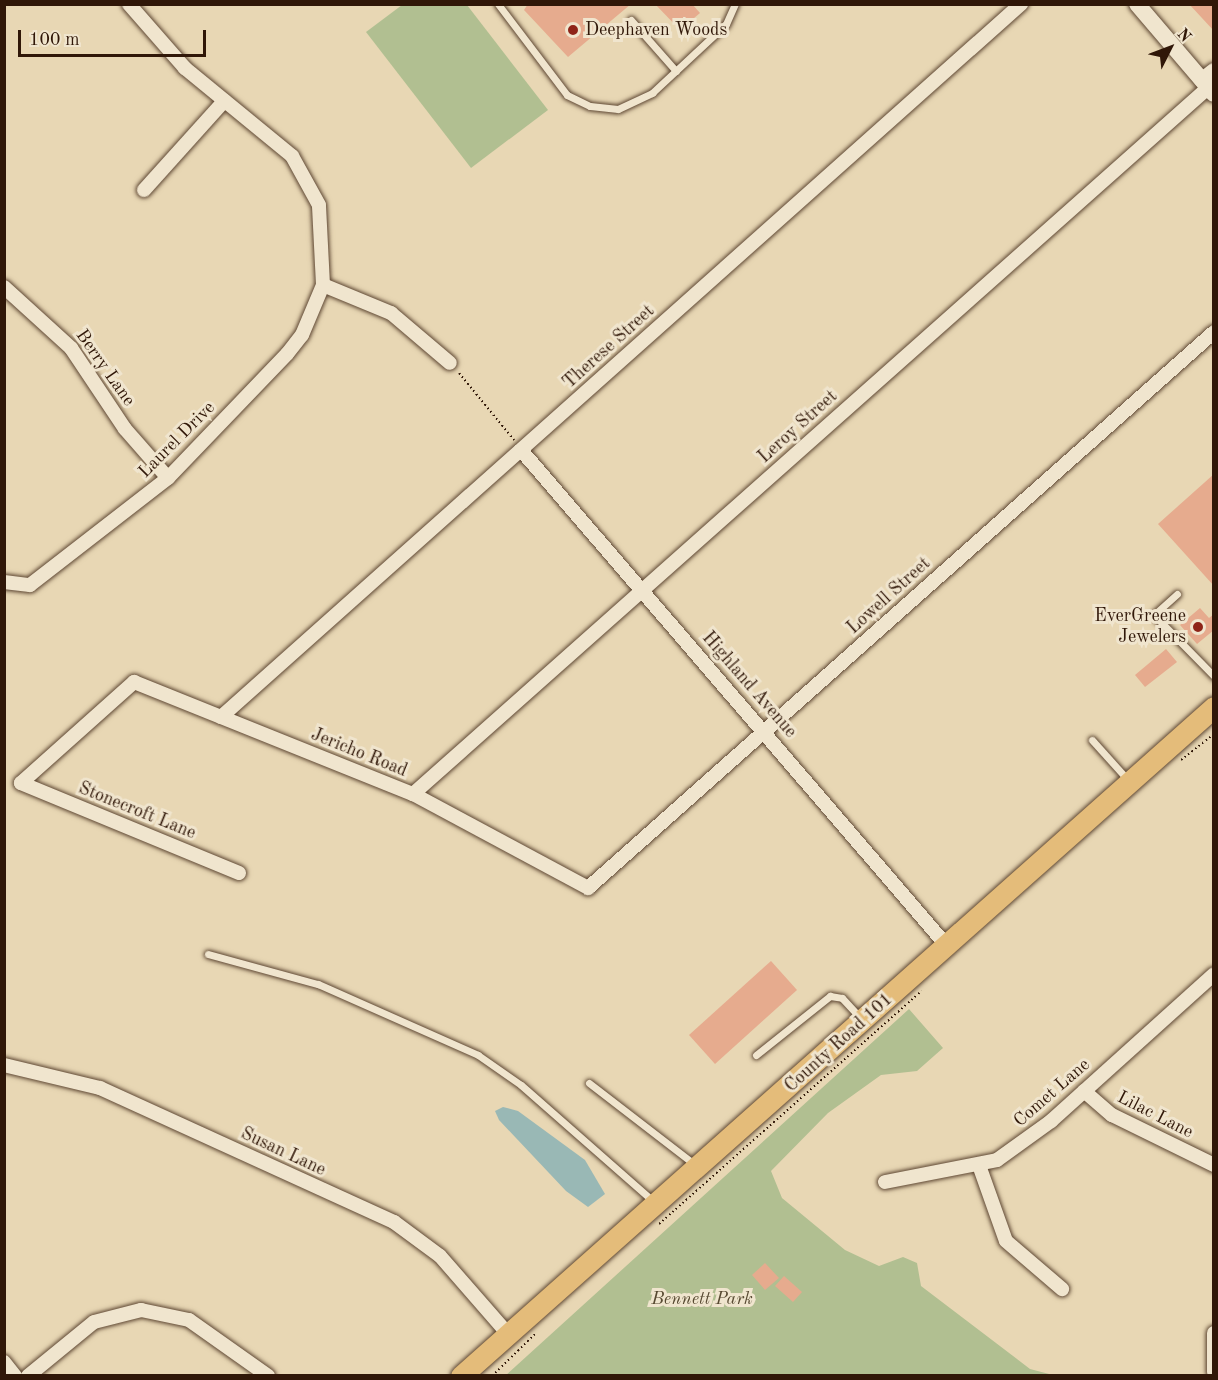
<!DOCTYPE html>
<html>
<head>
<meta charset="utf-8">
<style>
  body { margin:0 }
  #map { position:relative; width:1218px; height:1380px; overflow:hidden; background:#e8d7b4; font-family:"Old Standard TT",serif }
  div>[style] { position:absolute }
  .green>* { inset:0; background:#b1bf91 }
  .water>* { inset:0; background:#99b8b5 }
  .building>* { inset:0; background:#e6ab8e }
  .path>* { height:2px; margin-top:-1px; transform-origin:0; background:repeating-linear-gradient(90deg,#301708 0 1.5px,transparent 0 4.5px) }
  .roads { filter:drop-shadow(0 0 2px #5e4733) drop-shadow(0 0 2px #5e4733) }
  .service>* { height:7px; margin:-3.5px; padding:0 3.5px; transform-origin:3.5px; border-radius:3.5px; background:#f0e5ce }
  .minor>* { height:14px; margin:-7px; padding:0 7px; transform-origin:7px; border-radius:7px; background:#f0e5ce }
  .tertiary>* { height:16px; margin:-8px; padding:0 8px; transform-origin:8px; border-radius:8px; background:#f0e5ce }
  .primary>* { height:21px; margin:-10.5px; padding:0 10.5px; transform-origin:10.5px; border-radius:10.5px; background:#e4bc7a }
  .dots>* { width:16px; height:16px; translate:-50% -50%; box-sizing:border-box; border:3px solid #f0e5ce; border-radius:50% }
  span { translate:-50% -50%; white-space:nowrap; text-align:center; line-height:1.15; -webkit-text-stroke:6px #f0e5ce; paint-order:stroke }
  .poi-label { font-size:18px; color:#301708 }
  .left { translate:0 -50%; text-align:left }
  .right { translate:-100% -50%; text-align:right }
  .street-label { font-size:18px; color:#301708 }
  .park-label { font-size:18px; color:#574931; font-style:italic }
  .frame { position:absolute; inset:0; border:6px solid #301708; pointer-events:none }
  .north { position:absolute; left:1140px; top:18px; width:60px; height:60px; -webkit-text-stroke:4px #f0e5ce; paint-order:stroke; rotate:48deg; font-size:16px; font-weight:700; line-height:24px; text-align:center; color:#301708 }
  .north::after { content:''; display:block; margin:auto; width:21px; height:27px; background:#301708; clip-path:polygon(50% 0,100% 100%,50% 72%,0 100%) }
  .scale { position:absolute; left:18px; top:30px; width:188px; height:27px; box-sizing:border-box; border:3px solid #301708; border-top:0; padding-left:8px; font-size:18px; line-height:21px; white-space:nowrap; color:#301708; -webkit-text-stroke:4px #f0e5ce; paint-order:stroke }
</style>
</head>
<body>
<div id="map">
  <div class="green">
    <div style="clip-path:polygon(402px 5px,467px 5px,548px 110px,471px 168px,366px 32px)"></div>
    <div style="clip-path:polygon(909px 1009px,943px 1048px,917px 1071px,881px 1075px,828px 1113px,771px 1171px,782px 1198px,845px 1250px,879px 1266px,903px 1257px,917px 1263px,921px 1286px,1030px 1369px,1053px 1375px,505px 1376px)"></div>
  </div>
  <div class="water">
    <div style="clip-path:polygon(503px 1107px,518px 1111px,585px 1160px,605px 1194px,588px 1207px,566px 1191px,499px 1120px,495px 1111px)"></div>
  </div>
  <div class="building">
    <div style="clip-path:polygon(528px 4px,631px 4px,568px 57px,524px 10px)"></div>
    <div style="clip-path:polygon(655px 4px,692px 4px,700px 13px,680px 30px)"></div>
    <div style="clip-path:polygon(1189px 4px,1214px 4px,1214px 31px)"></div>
    <div style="clip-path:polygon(1214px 474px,1214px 586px,1158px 524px)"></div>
    <div style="clip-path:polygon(1200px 608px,1209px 618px,1214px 614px,1214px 630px,1197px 644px,1180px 625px)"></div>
    <div style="clip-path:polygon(1166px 649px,1177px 662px,1145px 687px,1135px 675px)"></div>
    <div style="clip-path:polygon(771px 961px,797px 990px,715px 1064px,689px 1035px)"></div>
    <div style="clip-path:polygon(765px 1263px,779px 1278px,765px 1290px,752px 1275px)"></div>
    <div style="clip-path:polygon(784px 1276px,802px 1292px,793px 1302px,775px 1286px)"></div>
  </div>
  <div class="path">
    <div style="left:459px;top:373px;width:87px;rotate:50.6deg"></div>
    <div style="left:1181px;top:760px;width:42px;rotate:-38.2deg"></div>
    <div style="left:659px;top:1224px;width:351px;rotate:-41.6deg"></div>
    <div style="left:492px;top:1376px;width:60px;rotate:-44.3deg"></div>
  </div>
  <div class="roads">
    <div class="service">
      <div style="left:498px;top:4px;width:114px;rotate:52.8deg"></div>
      <div style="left:567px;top:95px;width:25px;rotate:26deg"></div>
      <div style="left:590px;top:106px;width:28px;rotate:6deg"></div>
      <div style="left:618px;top:109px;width:38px;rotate:-25deg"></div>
      <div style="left:652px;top:93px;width:101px;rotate:-43deg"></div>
      <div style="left:726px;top:24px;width:22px;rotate:-66deg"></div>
      <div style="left:631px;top:20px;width:68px;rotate:48.6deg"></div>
      <div style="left:1177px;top:594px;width:31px;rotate:138deg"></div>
      <div style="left:1154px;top:615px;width:86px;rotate:45.5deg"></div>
      <div style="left:1092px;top:740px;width:54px;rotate:48deg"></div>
      <div style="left:208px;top:954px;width:114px;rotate:15.3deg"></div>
      <div style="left:318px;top:984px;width:175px;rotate:23.9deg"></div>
      <div style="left:478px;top:1055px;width:52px;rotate:34.9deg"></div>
      <div style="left:521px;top:1085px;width:177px;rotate:41.3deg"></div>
      <div style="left:756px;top:1055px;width:95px;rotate:-38.6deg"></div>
      <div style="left:830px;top:996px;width:12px;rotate:9deg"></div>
      <div style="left:842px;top:998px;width:26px;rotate:47deg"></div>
      <div style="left:589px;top:1083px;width:133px;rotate:37.6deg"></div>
    </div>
    <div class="minor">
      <div style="left:1201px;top:80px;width:16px;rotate:-38deg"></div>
      <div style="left:144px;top:190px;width:120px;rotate:-48deg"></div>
      <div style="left:323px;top:285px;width:74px;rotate:22.4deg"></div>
      <div style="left:391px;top:313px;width:77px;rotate:40.3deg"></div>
      <div style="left:4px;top:287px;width:91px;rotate:42.3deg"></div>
      <div style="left:71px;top:348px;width:97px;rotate:56.3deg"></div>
      <div style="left:125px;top:429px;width:65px;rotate:48.7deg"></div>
      <div style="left:521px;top:450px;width:654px;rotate:49.34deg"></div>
      <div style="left:4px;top:582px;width:26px;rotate:7deg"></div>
      <div style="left:30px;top:585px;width:175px;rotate:-37.8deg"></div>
      <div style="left:168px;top:478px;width:172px;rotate:-46.2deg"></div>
      <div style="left:287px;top:354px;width:24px;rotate:-52deg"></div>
      <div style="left:302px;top:335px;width:54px;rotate:-67.2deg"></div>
      <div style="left:323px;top:285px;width:80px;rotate:-92.9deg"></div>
      <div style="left:319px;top:205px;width:56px;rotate:-118.9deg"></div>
      <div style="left:292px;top:156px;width:139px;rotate:-140.6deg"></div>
      <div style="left:185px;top:68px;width:85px;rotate:-131.2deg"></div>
      <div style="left:221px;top:717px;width:1072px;rotate:-41.71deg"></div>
      <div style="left:413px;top:794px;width:1063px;rotate:-41.61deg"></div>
      <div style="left:239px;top:873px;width:236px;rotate:-157.6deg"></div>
      <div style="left:21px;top:783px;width:152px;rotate:-41.8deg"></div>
      <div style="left:134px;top:682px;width:301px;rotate:21.9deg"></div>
      <div style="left:413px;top:794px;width:199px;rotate:28.2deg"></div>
      <div style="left:588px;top:888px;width:837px;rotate:-41.61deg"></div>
      <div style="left:4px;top:1065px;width:99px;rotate:13.5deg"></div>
      <div style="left:100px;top:1088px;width:323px;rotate:24.5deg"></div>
      <div style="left:394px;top:1222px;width:57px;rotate:36.5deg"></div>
      <div style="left:440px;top:1256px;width:103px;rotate:48.9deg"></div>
      <div style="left:1084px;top:1091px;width:37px;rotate:41deg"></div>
      <div style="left:1112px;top:1115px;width:114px;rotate:26.1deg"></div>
      <div style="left:980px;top:1168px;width:77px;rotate:70.4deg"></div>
      <div style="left:1006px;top:1241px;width:74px;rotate:40.6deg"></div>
      <div style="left:885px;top:1182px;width:114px;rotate:-11.1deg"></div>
      <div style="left:997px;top:1160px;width:67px;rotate:-35.8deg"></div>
      <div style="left:1051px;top:1121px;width:219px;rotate:-42deg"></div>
      <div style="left:1214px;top:1333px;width:39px;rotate:90deg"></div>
      <div style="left:4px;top:1362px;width:18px;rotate:52deg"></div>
      <div style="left:28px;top:1376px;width:85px;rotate:-39.3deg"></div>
      <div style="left:94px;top:1322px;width:49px;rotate:-14.3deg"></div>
      <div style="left:141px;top:1310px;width:49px;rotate:11.8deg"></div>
      <div style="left:189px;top:1320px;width:97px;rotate:35.3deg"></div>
    </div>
    <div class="tertiary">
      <div style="left:1137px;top:4px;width:118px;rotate:49.5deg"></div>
    </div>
    <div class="primary">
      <div style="left:461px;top:1376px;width:1007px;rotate:-41.62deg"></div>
    </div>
  </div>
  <div class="dots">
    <div style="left:573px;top:30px;background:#8f2418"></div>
    <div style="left:1198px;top:627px;background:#8f2418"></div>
  </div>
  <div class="poi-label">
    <span class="left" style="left:585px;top:30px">Deephaven Woods</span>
    <span class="right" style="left:1186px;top:627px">EverGreene<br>Jewelers</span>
  </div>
  <div class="street-label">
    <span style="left:609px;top:347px;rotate:-42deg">Therese Street</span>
    <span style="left:105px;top:368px;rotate:55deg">Berry Lane</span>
    <span style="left:798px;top:427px;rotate:-42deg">Leroy Street</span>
    <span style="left:177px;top:440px;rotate:-45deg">Laurel Drive</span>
    <span style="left:889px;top:596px;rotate:-42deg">Lowell Street</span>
    <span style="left:749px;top:685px;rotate:49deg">Highland Avenue</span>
    <span style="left:359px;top:753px;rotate:22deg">Jericho Road</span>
    <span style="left:137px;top:811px;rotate:22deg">Stonecroft Lane</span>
    <span style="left:839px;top:1043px;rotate:-42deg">County Road 101</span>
    <span style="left:1052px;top:1093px;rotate:-41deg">Comet Lane</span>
    <span style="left:1155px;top:1115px;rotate:27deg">Lilac Lane</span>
    <span style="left:283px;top:1152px;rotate:25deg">Susan Lane</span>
  </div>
  <div class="park-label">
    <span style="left:702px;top:1299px">Bennett Park</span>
  </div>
  <div class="frame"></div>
  <div class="north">N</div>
  <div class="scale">100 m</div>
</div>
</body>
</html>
